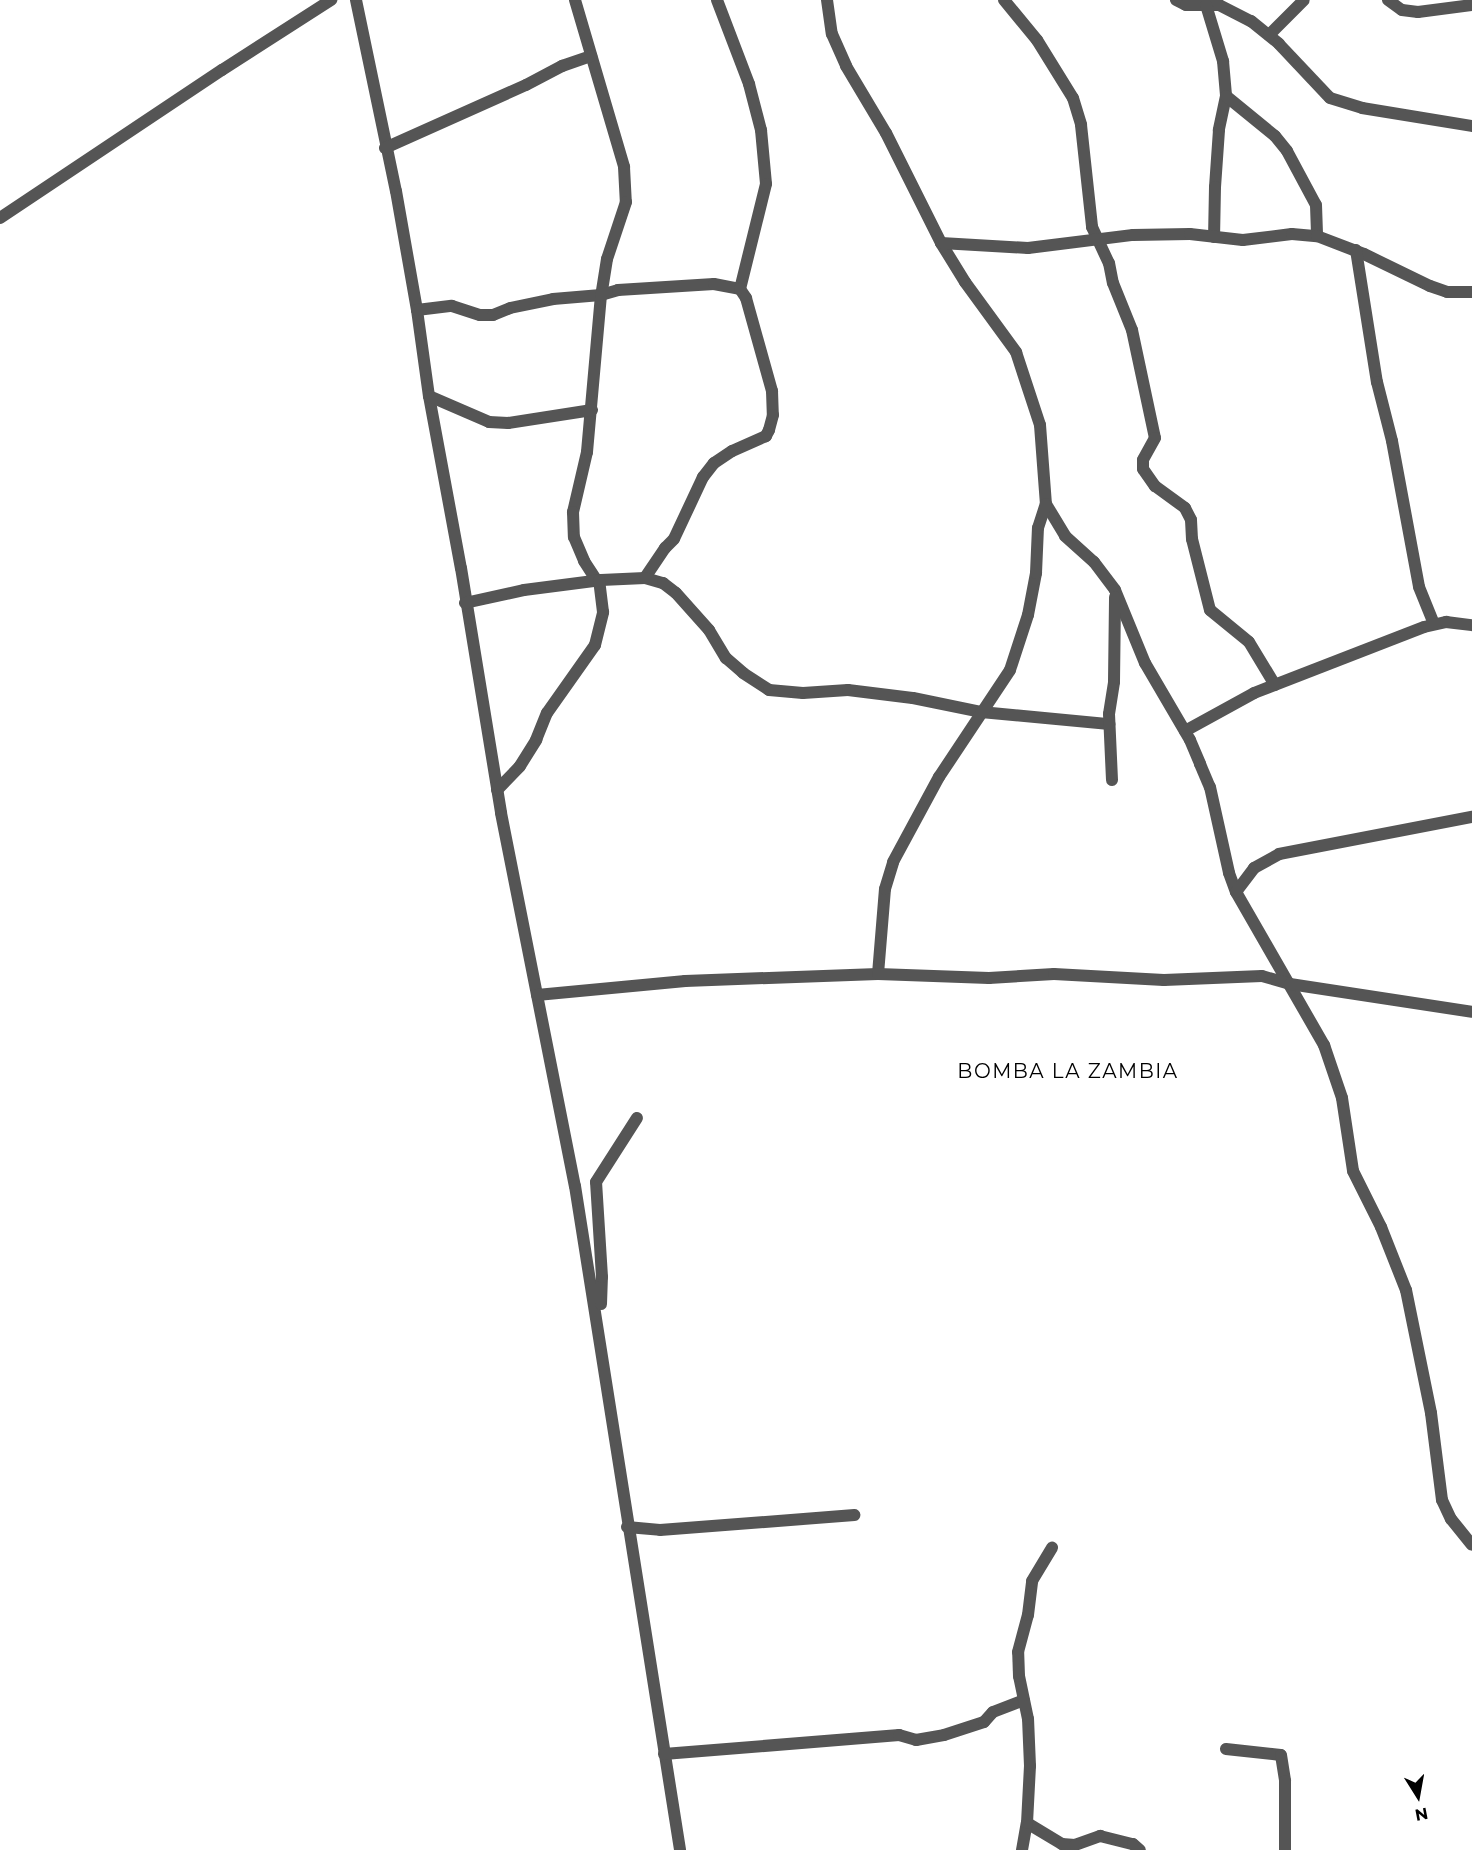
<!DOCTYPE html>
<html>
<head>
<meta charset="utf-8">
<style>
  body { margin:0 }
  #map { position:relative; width:1472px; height:1850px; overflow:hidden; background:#fff; font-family:Montserrat,sans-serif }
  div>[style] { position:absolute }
  .minor>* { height:12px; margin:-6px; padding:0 6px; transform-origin:6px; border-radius:6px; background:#555 }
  span { translate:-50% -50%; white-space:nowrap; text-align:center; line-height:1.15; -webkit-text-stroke:4.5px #fff; paint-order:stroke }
  .quarter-label { font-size:20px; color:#000; letter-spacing:1.5px }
  .north { position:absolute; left:1388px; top:1766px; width:60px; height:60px; -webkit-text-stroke:4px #fff; paint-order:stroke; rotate:169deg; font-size:16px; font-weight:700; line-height:24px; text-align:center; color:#000 }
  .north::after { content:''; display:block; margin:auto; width:21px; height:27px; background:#000; clip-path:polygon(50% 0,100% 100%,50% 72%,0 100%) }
</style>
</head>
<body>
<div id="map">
  <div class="minor">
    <div style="left:356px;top:0;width:195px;rotate:78.2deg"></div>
    <div style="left:396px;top:191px;width:121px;rotate:80deg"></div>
    <div style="left:417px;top:310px;width:87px;rotate:82.1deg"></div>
    <div style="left:429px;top:396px;width:175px;rotate:79.5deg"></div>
    <div style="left:461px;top:568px;width:248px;rotate:80.7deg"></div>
    <div style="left:501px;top:813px;width:380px;rotate:78.8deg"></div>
    <div style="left:575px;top:1186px;width:672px;rotate:81.01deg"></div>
    <div style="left:575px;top:0;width:174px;rotate:73.6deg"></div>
    <div style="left:624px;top:167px;width:35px;rotate:87deg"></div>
    <div style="left:626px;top:202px;width:60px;rotate:108.4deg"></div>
    <div style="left:607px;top:259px;width:36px;rotate:99deg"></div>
    <div style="left:601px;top:295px;width:158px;rotate:95.1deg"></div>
    <div style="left:587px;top:452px;width:62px;rotate:103.1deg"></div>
    <div style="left:573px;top:512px;width:25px;rotate:88deg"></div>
    <div style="left:574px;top:537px;width:26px;rotate:67deg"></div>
    <div style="left:584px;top:561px;width:24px;rotate:57deg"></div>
    <div style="left:717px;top:0;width:90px;rotate:69.1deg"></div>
    <div style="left:749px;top:84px;width:48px;rotate:75.4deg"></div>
    <div style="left:761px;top:130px;width:54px;rotate:84.7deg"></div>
    <div style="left:766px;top:184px;width:108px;rotate:103.9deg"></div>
    <div style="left:827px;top:0;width:34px;rotate:82deg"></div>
    <div style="left:832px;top:34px;width:35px;rotate:66deg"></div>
    <div style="left:846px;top:66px;width:78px;rotate:59.2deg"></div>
    <div style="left:886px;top:133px;width:123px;rotate:63.4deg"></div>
    <div style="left:941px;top:243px;width:46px;rotate:58.4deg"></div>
    <div style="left:965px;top:282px;width:87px;rotate:53.9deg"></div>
    <div style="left:1016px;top:352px;width:77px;rotate:71.8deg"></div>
    <div style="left:1040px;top:425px;width:79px;rotate:85.7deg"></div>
    <div style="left:1046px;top:504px;width:37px;rotate:59deg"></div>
    <div style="left:1065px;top:536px;width:39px;rotate:42deg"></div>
    <div style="left:1094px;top:562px;width:35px;rotate:53deg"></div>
    <div style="left:1115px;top:590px;width:79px;rotate:67.7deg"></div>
    <div style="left:1145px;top:663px;width:89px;rotate:59.7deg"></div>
    <div style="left:1190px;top:740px;width:26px;rotate:67deg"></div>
    <div style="left:1200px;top:764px;width:25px;rotate:67deg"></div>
    <div style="left:1210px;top:787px;width:88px;rotate:77.5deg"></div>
    <div style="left:1229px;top:873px;width:20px;rotate:70deg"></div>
    <div style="left:1236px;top:892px;width:177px;rotate:60.1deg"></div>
    <div style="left:1324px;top:1045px;width:56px;rotate:71.2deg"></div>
    <div style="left:1342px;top:1098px;width:74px;rotate:81.4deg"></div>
    <div style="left:1353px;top:1171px;width:63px;rotate:63.4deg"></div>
    <div style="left:1381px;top:1227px;width:68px;rotate:68.4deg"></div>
    <div style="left:1406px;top:1290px;width:126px;rotate:78.5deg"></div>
    <div style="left:1431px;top:1413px;width:88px;rotate:82.8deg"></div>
    <div style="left:1442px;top:1500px;width:21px;rotate:65deg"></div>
    <div style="left:1451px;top:1519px;width:33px;rotate:51deg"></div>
    <div style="left:1004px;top:0;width:52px;rotate:50.5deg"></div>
    <div style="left:1037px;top:40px;width:68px;rotate:58.2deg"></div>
    <div style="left:1073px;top:98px;width:28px;rotate:73deg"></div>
    <div style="left:1081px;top:125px;width:103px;rotate:83.8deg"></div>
    <div style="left:1092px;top:227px;width:40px;rotate:65deg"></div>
    <div style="left:1109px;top:263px;width:20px;rotate:79deg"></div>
    <div style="left:1113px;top:283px;width:51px;rotate:68deg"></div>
    <div style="left:1132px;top:330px;width:110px;rotate:78deg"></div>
    <div style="left:1155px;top:438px;width:25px;rotate:119deg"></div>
    <div style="left:1143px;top:460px;width:9px;rotate:90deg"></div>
    <div style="left:1143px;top:469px;width:21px;rotate:55deg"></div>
    <div style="left:1155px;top:486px;width:37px;rotate:36deg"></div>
    <div style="left:1185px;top:508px;width:13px;rotate:63deg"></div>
    <div style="left:1191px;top:520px;width:19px;rotate:87deg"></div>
    <div style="left:1192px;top:539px;width:73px;rotate:75.8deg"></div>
    <div style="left:1210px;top:610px;width:50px;rotate:39.4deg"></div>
    <div style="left:1249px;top:642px;width:50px;rotate:58.8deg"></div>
    <div style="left:1176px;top:0;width:11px;rotate:27deg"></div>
    <div style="left:1186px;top:5px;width:33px"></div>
    <div style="left:1219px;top:5px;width:36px;rotate:27deg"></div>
    <div style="left:1251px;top:21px;width:36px;rotate:39deg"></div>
    <div style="left:1279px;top:44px;width:74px;rotate:46.6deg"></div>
    <div style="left:1330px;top:98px;width:34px;rotate:17deg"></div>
    <div style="left:1362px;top:108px;width:111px;rotate:9.3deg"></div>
    <div style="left:1388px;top:0;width:17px;rotate:36deg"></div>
    <div style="left:1402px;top:10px;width:16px;rotate:7deg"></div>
    <div style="left:1418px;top:12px;width:54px;rotate:-7.4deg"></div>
    <div style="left:1206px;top:5px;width:59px;rotate:73.1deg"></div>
    <div style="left:1223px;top:61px;width:35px;rotate:85deg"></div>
    <div style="left:1226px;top:96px;width:35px;rotate:102deg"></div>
    <div style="left:1219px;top:130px;width:57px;rotate:94deg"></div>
    <div style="left:1215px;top:187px;width:50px;rotate:91.1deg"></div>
    <div style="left:1269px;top:35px;width:49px;rotate:-45deg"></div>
    <div style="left:1226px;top:96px;width:63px;rotate:39.2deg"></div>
    <div style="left:1275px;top:136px;width:19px;rotate:51deg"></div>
    <div style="left:1287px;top:151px;width:61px;rotate:61.8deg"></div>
    <div style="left:1316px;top:205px;width:31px;rotate:88deg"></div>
    <div style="left:385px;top:148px;width:154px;rotate:-24.1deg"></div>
    <div style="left:526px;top:85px;width:41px;rotate:-27.8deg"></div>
    <div style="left:562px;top:66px;width:31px;rotate:-19deg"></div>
    <div style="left:0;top:218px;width:267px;rotate:-33.7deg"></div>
    <div style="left:222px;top:70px;width:130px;rotate:-32.7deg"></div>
    <div style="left:941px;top:243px;width:87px;rotate:3.3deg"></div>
    <div style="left:1028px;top:248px;width:106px;rotate:-7.1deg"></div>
    <div style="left:1133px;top:235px;width:57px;rotate:-1deg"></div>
    <div style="left:1190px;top:234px;width:53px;rotate:6.5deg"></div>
    <div style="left:1243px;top:240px;width:49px;rotate:-7deg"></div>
    <div style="left:1292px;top:234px;width:25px;rotate:5deg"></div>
    <div style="left:1317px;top:236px;width:50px;rotate:21deg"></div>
    <div style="left:1364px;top:254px;width:73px;rotate:25.9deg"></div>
    <div style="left:1430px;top:286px;width:18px;rotate:19deg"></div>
    <div style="left:1447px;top:292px;width:25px"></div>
    <div style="left:1356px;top:250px;width:134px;rotate:81deg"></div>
    <div style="left:1377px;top:382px;width:61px;rotate:75.7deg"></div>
    <div style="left:1392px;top:441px;width:148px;rotate:79.5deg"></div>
    <div style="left:1419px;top:587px;width:40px;rotate:68deg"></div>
    <div style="left:417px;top:310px;width:35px;rotate:-7deg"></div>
    <div style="left:452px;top:306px;width:29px;rotate:18deg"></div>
    <div style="left:480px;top:315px;width:13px"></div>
    <div style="left:493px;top:315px;width:18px;rotate:-22deg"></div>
    <div style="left:510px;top:308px;width:44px;rotate:-11.8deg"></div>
    <div style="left:553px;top:299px;width:48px;rotate:-4.8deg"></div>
    <div style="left:601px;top:295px;width:18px;rotate:-16deg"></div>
    <div style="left:618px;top:290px;width:96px;rotate:-3.6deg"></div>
    <div style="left:714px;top:284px;width:26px;rotate:11deg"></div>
    <div style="left:740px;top:289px;width:11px;rotate:56deg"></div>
    <div style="left:746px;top:298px;width:97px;rotate:74.4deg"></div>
    <div style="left:772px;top:391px;width:24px;rotate:88deg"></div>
    <div style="left:773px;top:415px;width:16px;rotate:105deg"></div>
    <div style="left:769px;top:430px;width:7px;rotate:117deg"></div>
    <div style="left:766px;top:436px;width:37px;rotate:156deg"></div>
    <div style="left:732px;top:451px;width:22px;rotate:146deg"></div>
    <div style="left:714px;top:463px;width:18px;rotate:128deg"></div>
    <div style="left:703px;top:477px;width:68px;rotate:115.1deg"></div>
    <div style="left:674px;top:539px;width:13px;rotate:135deg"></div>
    <div style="left:665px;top:548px;width:36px;rotate:124deg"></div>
    <div style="left:429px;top:396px;width:65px;rotate:23.4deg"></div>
    <div style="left:489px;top:422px;width:19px;rotate:3deg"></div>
    <div style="left:508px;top:423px;width:85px;rotate:-8.8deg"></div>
    <div style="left:465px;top:603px;width:60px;rotate:-12.4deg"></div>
    <div style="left:524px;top:590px;width:78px;rotate:-7.4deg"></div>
    <div style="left:601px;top:580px;width:44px;rotate:-2.6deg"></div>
    <div style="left:645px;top:578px;width:19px;rotate:16deg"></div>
    <div style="left:663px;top:583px;width:16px;rotate:38deg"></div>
    <div style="left:676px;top:593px;width:50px;rotate:48.3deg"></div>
    <div style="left:709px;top:630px;width:33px;rotate:59deg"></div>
    <div style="left:726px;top:658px;width:23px;rotate:41deg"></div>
    <div style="left:743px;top:673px;width:31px;rotate:33deg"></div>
    <div style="left:769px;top:690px;width:34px;rotate:5deg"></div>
    <div style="left:803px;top:693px;width:45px;rotate:-3.8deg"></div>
    <div style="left:848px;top:690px;width:65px;rotate:7deg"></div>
    <div style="left:913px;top:698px;width:69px;rotate:11.6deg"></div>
    <div style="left:981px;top:712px;width:129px;rotate:5.4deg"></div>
    <div style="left:1185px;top:731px;width:79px;rotate:-28.8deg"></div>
    <div style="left:1254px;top:693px;width:182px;rotate:-21.2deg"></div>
    <div style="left:1424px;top:627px;width:23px;rotate:-13deg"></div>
    <div style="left:1446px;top:622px;width:26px;rotate:7deg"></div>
    <div style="left:1112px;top:780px;width:66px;rotate:-92.6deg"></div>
    <div style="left:1109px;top:714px;width:32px;rotate:-81deg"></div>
    <div style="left:1114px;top:682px;width:85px;rotate:-89.3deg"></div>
    <div style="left:497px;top:790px;width:33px;rotate:-46deg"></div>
    <div style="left:520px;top:766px;width:31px;rotate:-58deg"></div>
    <div style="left:536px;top:740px;width:29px;rotate:-68deg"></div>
    <div style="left:547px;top:713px;width:83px;rotate:-54.8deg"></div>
    <div style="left:595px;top:645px;width:34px;rotate:-76deg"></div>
    <div style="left:603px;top:612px;width:32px;rotate:-97deg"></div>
    <div style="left:1236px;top:892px;width:30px;rotate:-53deg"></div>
    <div style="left:1254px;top:868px;width:29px;rotate:-29deg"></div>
    <div style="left:1279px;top:854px;width:197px;rotate:-10.9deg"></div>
    <div style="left:878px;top:974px;width:85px;rotate:-85.3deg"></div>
    <div style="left:885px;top:889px;width:28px;rotate:-73deg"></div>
    <div style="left:893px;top:862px;width:97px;rotate:-61.6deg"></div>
    <div style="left:939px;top:777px;width:128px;rotate:-56.4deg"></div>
    <div style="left:1010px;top:670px;width:58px;rotate:-71.9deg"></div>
    <div style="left:1028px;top:615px;width:43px;rotate:-79.2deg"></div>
    <div style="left:1036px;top:573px;width:45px;rotate:-87.5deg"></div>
    <div style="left:1038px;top:528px;width:25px;rotate:-72deg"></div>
    <div style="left:537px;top:995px;width:149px;rotate:-5.4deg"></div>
    <div style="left:685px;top:981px;width:193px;rotate:-2.1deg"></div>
    <div style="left:878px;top:974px;width:111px;rotate:2.1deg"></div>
    <div style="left:989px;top:978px;width:65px;rotate:-3.5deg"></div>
    <div style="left:1054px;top:974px;width:110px;rotate:3.1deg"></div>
    <div style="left:1164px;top:980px;width:98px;rotate:-2.3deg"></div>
    <div style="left:1262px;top:976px;width:29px;rotate:16deg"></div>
    <div style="left:1290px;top:984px;width:184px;rotate:8.7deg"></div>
    <div style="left:601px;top:1304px;width:27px;rotate:-88deg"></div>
    <div style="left:602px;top:1277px;width:95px;rotate:-93.6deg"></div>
    <div style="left:596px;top:1182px;width:76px;rotate:-57.4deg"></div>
    <div style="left:627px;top:1527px;width:33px;rotate:5deg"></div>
    <div style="left:660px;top:1530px;width:195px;rotate:-4.4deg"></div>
    <div style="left:1226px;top:1749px;width:55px;rotate:6.2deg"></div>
    <div style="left:1281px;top:1755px;width:26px;rotate:81deg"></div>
    <div style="left:1285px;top:1781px;width:69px;rotate:90deg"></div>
    <div style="left:664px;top:1754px;width:236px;rotate:-4.6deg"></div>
    <div style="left:899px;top:1735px;width:18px;rotate:16deg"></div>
    <div style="left:916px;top:1740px;width:28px;rotate:-10deg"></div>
    <div style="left:944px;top:1735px;width:42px;rotate:-18deg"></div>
    <div style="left:984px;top:1722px;width:13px;rotate:-48deg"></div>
    <div style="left:993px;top:1712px;width:33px;rotate:-21deg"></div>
    <div style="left:1027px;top:1823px;width:41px;rotate:31deg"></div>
    <div style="left:1062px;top:1844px;width:13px;rotate:4deg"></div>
    <div style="left:1075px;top:1845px;width:27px;rotate:-20deg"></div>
    <div style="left:1100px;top:1836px;width:34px;rotate:14deg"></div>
    <div style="left:1133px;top:1844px;width:9px;rotate:41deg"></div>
    <div style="left:1022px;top:1850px;width:27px;rotate:-80deg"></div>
    <div style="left:1027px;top:1823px;width:57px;rotate:-87deg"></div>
    <div style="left:1030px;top:1766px;width:47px;rotate:-92.4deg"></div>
    <div style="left:1028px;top:1719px;width:44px;rotate:-101.8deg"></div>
    <div style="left:1019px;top:1676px;width:24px;rotate:-92deg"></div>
    <div style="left:1018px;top:1652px;width:38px;rotate:-75deg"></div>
    <div style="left:1028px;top:1615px;width:34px;rotate:-83deg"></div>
    <div style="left:1032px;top:1581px;width:39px;rotate:-59deg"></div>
  </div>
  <div class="quarter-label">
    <span style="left:1068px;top:1071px">BOMBA LA ZAMBIA</span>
  </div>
  <div class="north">N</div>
</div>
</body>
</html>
